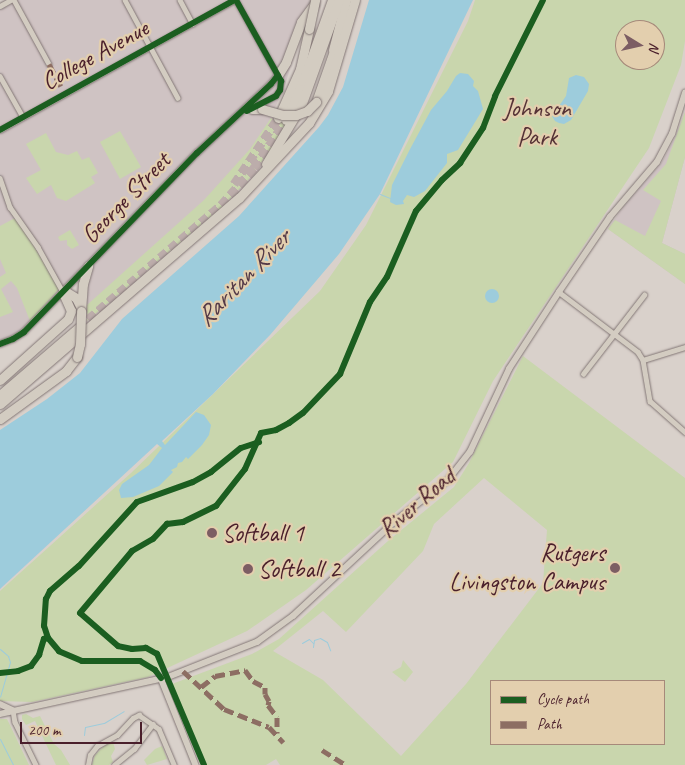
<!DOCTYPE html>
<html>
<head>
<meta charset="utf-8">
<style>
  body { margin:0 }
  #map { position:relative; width:685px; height:765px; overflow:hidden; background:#d9d1cb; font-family:Caveat,sans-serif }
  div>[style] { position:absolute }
  .built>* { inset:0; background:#cfc3c3 }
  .green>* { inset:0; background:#c9d6ad }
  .water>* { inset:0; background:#9dccdc }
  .round { border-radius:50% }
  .stream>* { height:1px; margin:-0.5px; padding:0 0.5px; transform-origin:0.5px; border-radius:0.5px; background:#9dccdc }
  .motorway-tunnel>* { height:9px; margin-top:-4.5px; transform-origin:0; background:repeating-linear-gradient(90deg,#bcadab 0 9px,transparent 0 13.5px) }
  .roads { filter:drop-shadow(0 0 1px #837776) drop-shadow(0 0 1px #837776) }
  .minor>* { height:4.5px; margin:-2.25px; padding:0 2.25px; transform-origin:2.25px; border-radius:2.25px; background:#d3ccc1 }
  .tertiary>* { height:5.5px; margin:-2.75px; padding:0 2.75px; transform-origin:2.75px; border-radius:2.75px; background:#d3ccc1 }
  .motorway>* { height:9px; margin:-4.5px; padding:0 4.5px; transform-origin:4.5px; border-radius:4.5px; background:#d3ccc1 }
  .bridges { filter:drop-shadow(0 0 1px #837776) drop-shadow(0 0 1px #837776) }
  .motorway-bridge>* { height:9px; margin:-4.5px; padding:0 4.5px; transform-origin:4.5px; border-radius:4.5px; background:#d3ccc1 }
  .quiet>* { height:5px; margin-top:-2.5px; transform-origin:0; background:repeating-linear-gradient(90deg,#8d6e63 0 10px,transparent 0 15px) }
  .cycleway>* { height:6px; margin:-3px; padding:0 3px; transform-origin:3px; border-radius:3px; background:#1b5e20 }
  .dots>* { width:14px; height:14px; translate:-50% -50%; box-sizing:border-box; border:2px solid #e3cfae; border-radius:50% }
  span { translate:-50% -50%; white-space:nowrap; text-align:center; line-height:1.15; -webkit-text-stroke:4.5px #e3cfae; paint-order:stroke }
  .street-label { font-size:25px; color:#4a1f2b }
  .park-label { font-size:25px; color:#553236 }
  .poi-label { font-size:25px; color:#4a1f2b }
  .left { translate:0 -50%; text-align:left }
  .right { translate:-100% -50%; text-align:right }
  .water-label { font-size:26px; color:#533947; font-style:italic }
  .legend { position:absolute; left:490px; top:680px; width:175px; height:65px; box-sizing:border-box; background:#e3cfae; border:1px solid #a6897a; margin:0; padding:6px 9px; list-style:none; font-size:15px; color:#4a1f2b }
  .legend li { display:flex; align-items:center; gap:10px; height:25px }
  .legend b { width:25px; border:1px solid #a6897a }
  .north { position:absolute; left:615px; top:20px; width:50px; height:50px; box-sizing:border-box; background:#e3cfae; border:1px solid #a6897a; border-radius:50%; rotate:99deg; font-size:14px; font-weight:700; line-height:20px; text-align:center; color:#4a1f2b }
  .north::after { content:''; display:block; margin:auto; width:18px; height:22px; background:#7c5d63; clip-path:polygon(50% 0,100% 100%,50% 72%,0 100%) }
  .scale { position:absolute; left:20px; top:722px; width:122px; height:22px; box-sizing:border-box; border:2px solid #4a1f2b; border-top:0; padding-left:6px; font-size:15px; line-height:18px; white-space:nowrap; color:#4a1f2b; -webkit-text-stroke:4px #e3cfae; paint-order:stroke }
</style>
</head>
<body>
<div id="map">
  <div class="built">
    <div style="clip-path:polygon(16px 0,310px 0,284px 89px,271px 116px,293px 122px,271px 158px,226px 209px,84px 332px,87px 277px,81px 267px,26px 327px,0 342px,0 9px)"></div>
    <div style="clip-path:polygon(685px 112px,685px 157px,662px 243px,685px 254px,685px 284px,608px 229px,623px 207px,662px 162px,674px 139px)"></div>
  </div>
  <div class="green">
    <div style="clip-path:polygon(evenodd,475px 0,685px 0,685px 41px,681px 65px,649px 148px,493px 381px,453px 462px,306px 590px,247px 631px,148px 677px,32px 702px,0 701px,0 591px,131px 473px,320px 291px,366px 225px,468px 21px,475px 0,625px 30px,655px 30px,655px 60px,625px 60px,625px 30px)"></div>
    <div style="clip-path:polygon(685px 112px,685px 157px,662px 243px,685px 254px,685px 284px,608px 229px,615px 220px,645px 236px,661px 201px,643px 190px,666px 164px)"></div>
    <div style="clip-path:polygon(271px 118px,289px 123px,251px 177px,221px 208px,87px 321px,87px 305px,204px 200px,250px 149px)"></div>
    <div style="clip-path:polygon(120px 131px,141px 167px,120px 179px,100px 142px)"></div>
    <div style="clip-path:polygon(46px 133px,56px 152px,68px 155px,77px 151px,82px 160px,89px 157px,98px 173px,91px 177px,95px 183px,66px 201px,57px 198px,51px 185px,37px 194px,26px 178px,41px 170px,26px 144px)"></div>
    <div style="clip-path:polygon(15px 218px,33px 244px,59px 289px,30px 321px,17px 288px,11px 281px,1px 289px,13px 312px,0 317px,0 277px,6px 273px,0 259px,0 226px)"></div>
    <div style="clip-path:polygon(70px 230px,79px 245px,72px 249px,67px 245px,67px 240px,60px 241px,58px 237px)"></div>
    <div style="clip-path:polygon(evenodd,523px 356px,685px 478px,685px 765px,280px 765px,276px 759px,266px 765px,205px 765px,172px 684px,252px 654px,279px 639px,388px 541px,454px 487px,469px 463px,523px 356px,484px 478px,547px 530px,543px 583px,466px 684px,401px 756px,323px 680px,273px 651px,323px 611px,346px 632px,423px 551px,434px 524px,484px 478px,523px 356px,491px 681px,664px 681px,664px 744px,491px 744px,491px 681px)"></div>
    <div style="clip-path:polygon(403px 660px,413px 672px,405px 682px,392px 672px,401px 667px)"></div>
    <div style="clip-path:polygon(26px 714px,33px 718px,40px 716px,54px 744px,61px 750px,70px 765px,56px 765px,35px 721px,26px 725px,22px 719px,22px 715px)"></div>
    <div style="clip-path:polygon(0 719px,7px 719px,29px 765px,0 765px)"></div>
    <div style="clip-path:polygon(113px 742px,115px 749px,111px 756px,113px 762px,109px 765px,92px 765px,95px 755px,104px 746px)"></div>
    <div style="clip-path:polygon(162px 746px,167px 759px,147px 765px,144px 760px,155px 749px)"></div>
  </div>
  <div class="water">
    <div style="clip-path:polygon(369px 0,473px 0,380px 194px,339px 254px,270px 335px,213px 394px,162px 441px,165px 445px,196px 412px,204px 415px,211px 425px,209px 435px,202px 445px,188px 459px,186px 457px,182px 462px,178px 463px,177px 467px,171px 470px,173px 472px,159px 486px,133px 497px,121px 498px,119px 490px,122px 484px,149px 465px,162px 448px,157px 444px,0 589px,0 430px,47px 399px,80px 373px,122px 319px,239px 216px,319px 127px,328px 115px,343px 87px)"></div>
    <div style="clip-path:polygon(460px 73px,468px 74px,474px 81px,473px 86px,478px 91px,483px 109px,458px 150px,447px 154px,447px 163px,425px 191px,414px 197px,407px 195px,403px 201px,404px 204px,396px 205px,390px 202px,392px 185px,409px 151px,431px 110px,447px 91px,456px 76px)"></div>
    <div style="clip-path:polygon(576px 75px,584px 77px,589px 84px,588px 91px,571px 120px,564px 124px,559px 123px,555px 121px,552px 116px,566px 96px,569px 78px)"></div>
    <div class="round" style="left:485px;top:289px;width:14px;height:14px"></div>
  </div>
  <div class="stream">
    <div style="left:380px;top:194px;width:11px;rotate:22deg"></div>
    <div style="left:302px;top:643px;width:8px;rotate:-30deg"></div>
    <div style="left:309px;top:639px;width:6px;rotate:45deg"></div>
    <div style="left:313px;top:647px;width:7px;rotate:-82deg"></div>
    <div style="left:314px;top:640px;width:6px;rotate:-18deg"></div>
    <div style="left:320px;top:638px;width:8px;rotate:30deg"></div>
    <div style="left:327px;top:642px;width:9px;rotate:69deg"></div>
    <div style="left:0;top:649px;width:11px;rotate:41deg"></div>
    <div style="left:8px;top:656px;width:6px;rotate:72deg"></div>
    <div style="left:10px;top:662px;width:36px;rotate:106deg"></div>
    <div style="left:84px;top:735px;width:8px;rotate:-83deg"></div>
    <div style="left:85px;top:727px;width:19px;rotate:-12deg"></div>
    <div style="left:104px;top:723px;width:23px;rotate:-31deg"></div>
    <div style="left:0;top:739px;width:29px;rotate:63deg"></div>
  </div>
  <div class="motorway-tunnel">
    <div style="left:234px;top:184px;width:79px;rotate:-56.3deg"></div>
    <div style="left:78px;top:328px;width:189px;rotate:-40.7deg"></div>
    <div style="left:221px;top:205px;width:50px;rotate:-48.3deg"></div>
    <div style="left:254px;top:168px;width:58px;rotate:-56.3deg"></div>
  </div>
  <div class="roads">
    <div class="minor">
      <div style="left:14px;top:0;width:73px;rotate:61.3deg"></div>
      <div style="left:125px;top:0;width:111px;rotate:61.6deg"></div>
      <div style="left:180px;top:0;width:27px;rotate:62deg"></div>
      <div style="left:236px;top:0;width:93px;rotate:60.9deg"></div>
      <div style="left:281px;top:81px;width:9px;rotate:96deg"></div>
      <div style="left:280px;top:90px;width:7px;rotate:124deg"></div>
      <div style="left:276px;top:96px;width:23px;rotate:151deg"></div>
      <div style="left:0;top:6px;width:13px;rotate:-29deg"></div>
      <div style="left:0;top:76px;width:47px;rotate:60.7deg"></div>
      <div style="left:0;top:130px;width:269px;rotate:-29deg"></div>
      <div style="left:0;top:178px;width:31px;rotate:71deg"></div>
      <div style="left:10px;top:207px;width:49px;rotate:55deg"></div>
      <div style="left:38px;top:247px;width:51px;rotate:60.9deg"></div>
      <div style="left:559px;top:292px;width:99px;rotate:37.2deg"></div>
      <div style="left:638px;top:352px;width:9px;rotate:58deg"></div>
      <div style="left:643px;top:360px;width:42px;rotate:80.3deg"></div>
      <div style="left:650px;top:401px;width:47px;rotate:41.5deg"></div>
      <div style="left:643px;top:360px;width:44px;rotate:-17.2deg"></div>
      <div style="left:583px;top:374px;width:100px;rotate:-52.3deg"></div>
      <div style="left:13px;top:710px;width:12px;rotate:81deg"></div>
      <div style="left:15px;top:722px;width:48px;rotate:64deg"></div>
      <div style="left:88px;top:765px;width:10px;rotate:-79deg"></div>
      <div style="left:90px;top:755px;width:11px;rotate:-52deg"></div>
      <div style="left:97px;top:746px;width:23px;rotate:-29deg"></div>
      <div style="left:117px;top:735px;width:23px;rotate:-47deg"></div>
      <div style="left:133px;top:718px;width:7px;rotate:-27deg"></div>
      <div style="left:139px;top:715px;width:24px;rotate:35deg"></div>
      <div style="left:159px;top:729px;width:39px;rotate:67deg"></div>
      <div style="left:114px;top:765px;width:26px;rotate:-39deg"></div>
      <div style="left:134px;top:749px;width:31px;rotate:-53deg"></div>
    </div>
    <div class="tertiary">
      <div style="left:0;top:344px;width:14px;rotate:-21deg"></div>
      <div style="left:13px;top:339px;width:13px;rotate:-32deg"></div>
      <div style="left:24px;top:332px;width:249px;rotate:-46deg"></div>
      <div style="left:197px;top:153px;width:101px;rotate:-43deg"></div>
      <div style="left:271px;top:84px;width:11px;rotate:-52deg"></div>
      <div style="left:161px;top:678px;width:94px;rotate:68.1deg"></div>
      <div style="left:0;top:704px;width:14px;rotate:25deg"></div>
      <div style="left:0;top:714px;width:172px;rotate:-12.4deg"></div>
      <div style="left:168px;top:677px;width:96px;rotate:-21.5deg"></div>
      <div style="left:257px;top:642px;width:44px;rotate:-35.8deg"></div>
      <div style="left:293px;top:616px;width:137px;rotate:-42.9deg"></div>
      <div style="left:393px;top:523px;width:70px;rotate:-38deg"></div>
      <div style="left:448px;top:480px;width:36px;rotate:-52deg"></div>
      <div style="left:470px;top:452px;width:92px;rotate:-64.8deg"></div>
      <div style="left:509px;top:369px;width:92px;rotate:-57deg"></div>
      <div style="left:559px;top:292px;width:91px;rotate:-55.8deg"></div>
      <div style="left:610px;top:217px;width:72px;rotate:-49.5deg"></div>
      <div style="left:657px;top:162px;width:32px;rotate:-62deg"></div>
      <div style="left:672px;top:134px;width:43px;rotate:-72.4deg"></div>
    </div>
    <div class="motorway">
      <div style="left:333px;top:50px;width:52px;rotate:-75.4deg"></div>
      <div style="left:278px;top:75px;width:15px;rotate:-58deg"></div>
      <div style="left:286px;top:62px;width:43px;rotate:-69.4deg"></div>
      <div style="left:301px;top:22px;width:22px;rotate:-54deg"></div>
      <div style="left:316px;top:102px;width:60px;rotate:-70.7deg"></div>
      <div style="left:252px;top:109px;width:10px"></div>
      <div style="left:278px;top:118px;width:54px;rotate:-65.8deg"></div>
      <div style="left:300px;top:69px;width:41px;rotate:-77.3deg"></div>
      <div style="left:286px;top:120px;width:43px;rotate:-66.4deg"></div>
      <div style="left:303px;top:81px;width:86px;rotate:-70.3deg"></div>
      <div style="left:266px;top:164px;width:68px;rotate:-58.9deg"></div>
      <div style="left:301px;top:106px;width:113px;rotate:-70.3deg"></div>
      <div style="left:65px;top:291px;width:13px;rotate:32deg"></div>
      <div style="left:76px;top:298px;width:11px;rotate:63deg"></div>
      <div style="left:81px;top:311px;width:27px;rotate:-86deg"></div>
      <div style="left:83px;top:284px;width:19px;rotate:-74deg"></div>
      <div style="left:0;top:380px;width:91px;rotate:-41.9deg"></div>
      <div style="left:68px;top:319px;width:9px;rotate:-69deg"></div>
      <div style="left:71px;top:311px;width:20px;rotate:-114deg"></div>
      <div style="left:0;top:395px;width:103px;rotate:-40.7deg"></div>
      <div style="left:0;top:404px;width:316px;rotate:-40.8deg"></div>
      <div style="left:239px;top:198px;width:103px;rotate:-47deg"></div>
      <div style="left:309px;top:123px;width:37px;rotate:-59deg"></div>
      <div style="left:328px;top:91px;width:95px;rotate:-73.5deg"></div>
      <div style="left:0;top:419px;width:82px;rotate:-36deg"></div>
      <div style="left:66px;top:371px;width:18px;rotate:-52deg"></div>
    </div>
  </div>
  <div class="bridges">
    <div class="motorway-bridge">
      <div style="left:309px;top:29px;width:30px;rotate:-78deg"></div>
      <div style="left:262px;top:109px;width:22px;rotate:16deg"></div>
      <div style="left:283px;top:115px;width:13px"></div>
      <div style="left:296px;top:115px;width:12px;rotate:-20deg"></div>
      <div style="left:307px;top:111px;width:13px;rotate:-45deg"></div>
      <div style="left:77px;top:357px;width:13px;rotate:-77deg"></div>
      <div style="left:80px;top:344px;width:33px;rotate:-88deg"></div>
    </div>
  </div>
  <div class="quiet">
    <div style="left:49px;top:64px;width:30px;rotate:62deg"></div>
    <div style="left:183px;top:671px;width:56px;rotate:42.8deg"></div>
    <div style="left:224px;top:709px;width:48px;rotate:21.8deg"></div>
    <div style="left:269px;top:727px;width:21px;rotate:47deg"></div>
    <div style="left:201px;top:687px;width:18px;rotate:-38deg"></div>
    <div style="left:215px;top:676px;width:31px;rotate:-11deg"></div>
    <div style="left:245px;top:670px;width:14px;rotate:54deg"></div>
    <div style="left:253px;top:681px;width:13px;rotate:27deg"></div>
    <div style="left:265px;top:687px;width:7px;rotate:90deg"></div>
    <div style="left:265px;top:694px;width:8px;rotate:60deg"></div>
    <div style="left:269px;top:701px;width:4px;rotate:104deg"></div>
    <div style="left:268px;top:705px;width:15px;rotate:53deg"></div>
    <div style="left:277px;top:717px;width:16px;rotate:90deg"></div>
    <div style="left:322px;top:750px;width:28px;rotate:32deg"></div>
  </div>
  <div class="cycleway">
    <div style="left:236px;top:0;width:93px;rotate:60.9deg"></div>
    <div style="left:281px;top:81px;width:9px;rotate:96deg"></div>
    <div style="left:280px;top:90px;width:7px;rotate:124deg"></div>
    <div style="left:276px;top:96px;width:33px;rotate:153deg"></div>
    <div style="left:0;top:130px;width:269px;rotate:-29deg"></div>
    <div style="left:0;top:344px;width:14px;rotate:-21deg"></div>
    <div style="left:13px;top:339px;width:13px;rotate:-32deg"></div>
    <div style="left:24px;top:332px;width:249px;rotate:-46deg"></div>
    <div style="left:197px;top:153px;width:101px;rotate:-43deg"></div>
    <div style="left:271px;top:84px;width:11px;rotate:-52deg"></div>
    <div style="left:0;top:673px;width:18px;rotate:-6deg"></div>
    <div style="left:18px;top:671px;width:14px;rotate:-21deg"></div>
    <div style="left:31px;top:666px;width:14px;rotate:-54deg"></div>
    <div style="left:39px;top:655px;width:17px;rotate:-73deg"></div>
    <div style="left:44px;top:639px;width:4px;rotate:-14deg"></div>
    <div style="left:161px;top:678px;width:10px;rotate:-127deg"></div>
    <div style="left:155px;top:670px;width:17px;rotate:-149deg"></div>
    <div style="left:140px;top:661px;width:58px;rotate:180deg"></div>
    <div style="left:82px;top:661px;width:25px;rotate:-157deg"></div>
    <div style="left:59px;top:651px;width:17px;rotate:-130deg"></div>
    <div style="left:48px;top:638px;width:13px;rotate:-108deg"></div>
    <div style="left:44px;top:626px;width:27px;rotate:-86deg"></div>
    <div style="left:46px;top:599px;width:9px;rotate:-63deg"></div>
    <div style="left:50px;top:591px;width:38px;rotate:-41deg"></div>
    <div style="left:79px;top:566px;width:86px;rotate:-47.8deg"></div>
    <div style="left:137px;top:502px;width:59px;rotate:-19.7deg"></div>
    <div style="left:193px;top:482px;width:21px;rotate:-29deg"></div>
    <div style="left:211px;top:472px;width:38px;rotate:-39deg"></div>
    <div style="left:241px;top:448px;width:19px;rotate:-18deg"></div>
    <div style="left:204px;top:765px;width:121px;rotate:-112.9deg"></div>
    <div style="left:157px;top:654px;width:13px;rotate:-151deg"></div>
    <div style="left:146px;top:648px;width:14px;rotate:176deg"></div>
    <div style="left:132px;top:649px;width:14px;rotate:-168deg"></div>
    <div style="left:118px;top:646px;width:50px;rotate:-139deg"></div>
    <div style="left:80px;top:613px;width:81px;rotate:-50deg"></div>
    <div style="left:132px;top:551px;width:24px;rotate:-30deg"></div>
    <div style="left:153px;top:539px;width:21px;rotate:-47deg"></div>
    <div style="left:167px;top:524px;width:16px;rotate:-7deg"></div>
    <div style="left:183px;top:522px;width:37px;rotate:-26deg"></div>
    <div style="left:216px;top:506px;width:47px;rotate:-51.9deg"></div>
    <div style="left:245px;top:469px;width:39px;rotate:-66deg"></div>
    <div style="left:261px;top:433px;width:15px;rotate:-11deg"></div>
    <div style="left:276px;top:430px;width:15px;rotate:-28deg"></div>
    <div style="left:289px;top:423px;width:17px;rotate:-36deg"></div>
    <div style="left:303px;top:413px;width:54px;rotate:-46.5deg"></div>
    <div style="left:340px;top:374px;width:78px;rotate:-67.4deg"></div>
    <div style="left:370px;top:302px;width:30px;rotate:-56deg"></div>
    <div style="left:387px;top:277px;width:72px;rotate:-66.3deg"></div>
    <div style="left:416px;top:211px;width:40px;rotate:-50deg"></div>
    <div style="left:442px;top:180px;width:25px;rotate:-43deg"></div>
    <div style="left:460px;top:163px;width:42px;rotate:-56.7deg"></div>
    <div style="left:483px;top:128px;width:34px;rotate:-69deg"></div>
    <div style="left:495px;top:96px;width:107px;rotate:-63.4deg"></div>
  </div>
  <div class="dots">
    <div style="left:212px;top:533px;background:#7c5d63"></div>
    <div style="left:615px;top:568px;background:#7c5d63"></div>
    <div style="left:248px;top:569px;background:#7c5d63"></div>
  </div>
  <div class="street-label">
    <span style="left:95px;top:55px;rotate:-29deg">College Avenue</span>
    <span style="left:126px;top:198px;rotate:-46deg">George Street</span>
    <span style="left:417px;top:503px;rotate:-41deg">River Road</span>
  </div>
  <div class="park-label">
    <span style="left:537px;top:123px">Johnson<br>Park</span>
  </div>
  <div class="poi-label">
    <span class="left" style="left:222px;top:533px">Softball 1</span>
    <span class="right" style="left:605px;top:568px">Rutgers<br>Livingston Campus</span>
    <span class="left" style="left:258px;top:569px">Softball 2</span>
  </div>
  <div class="water-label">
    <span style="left:243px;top:278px;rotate:-46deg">Raritan River</span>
  </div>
  <ul class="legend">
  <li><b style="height:6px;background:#1b5e20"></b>Cycle path</li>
  <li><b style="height:6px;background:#8d6e63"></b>Path</li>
  </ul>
  <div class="north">N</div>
  <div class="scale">200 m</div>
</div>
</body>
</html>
